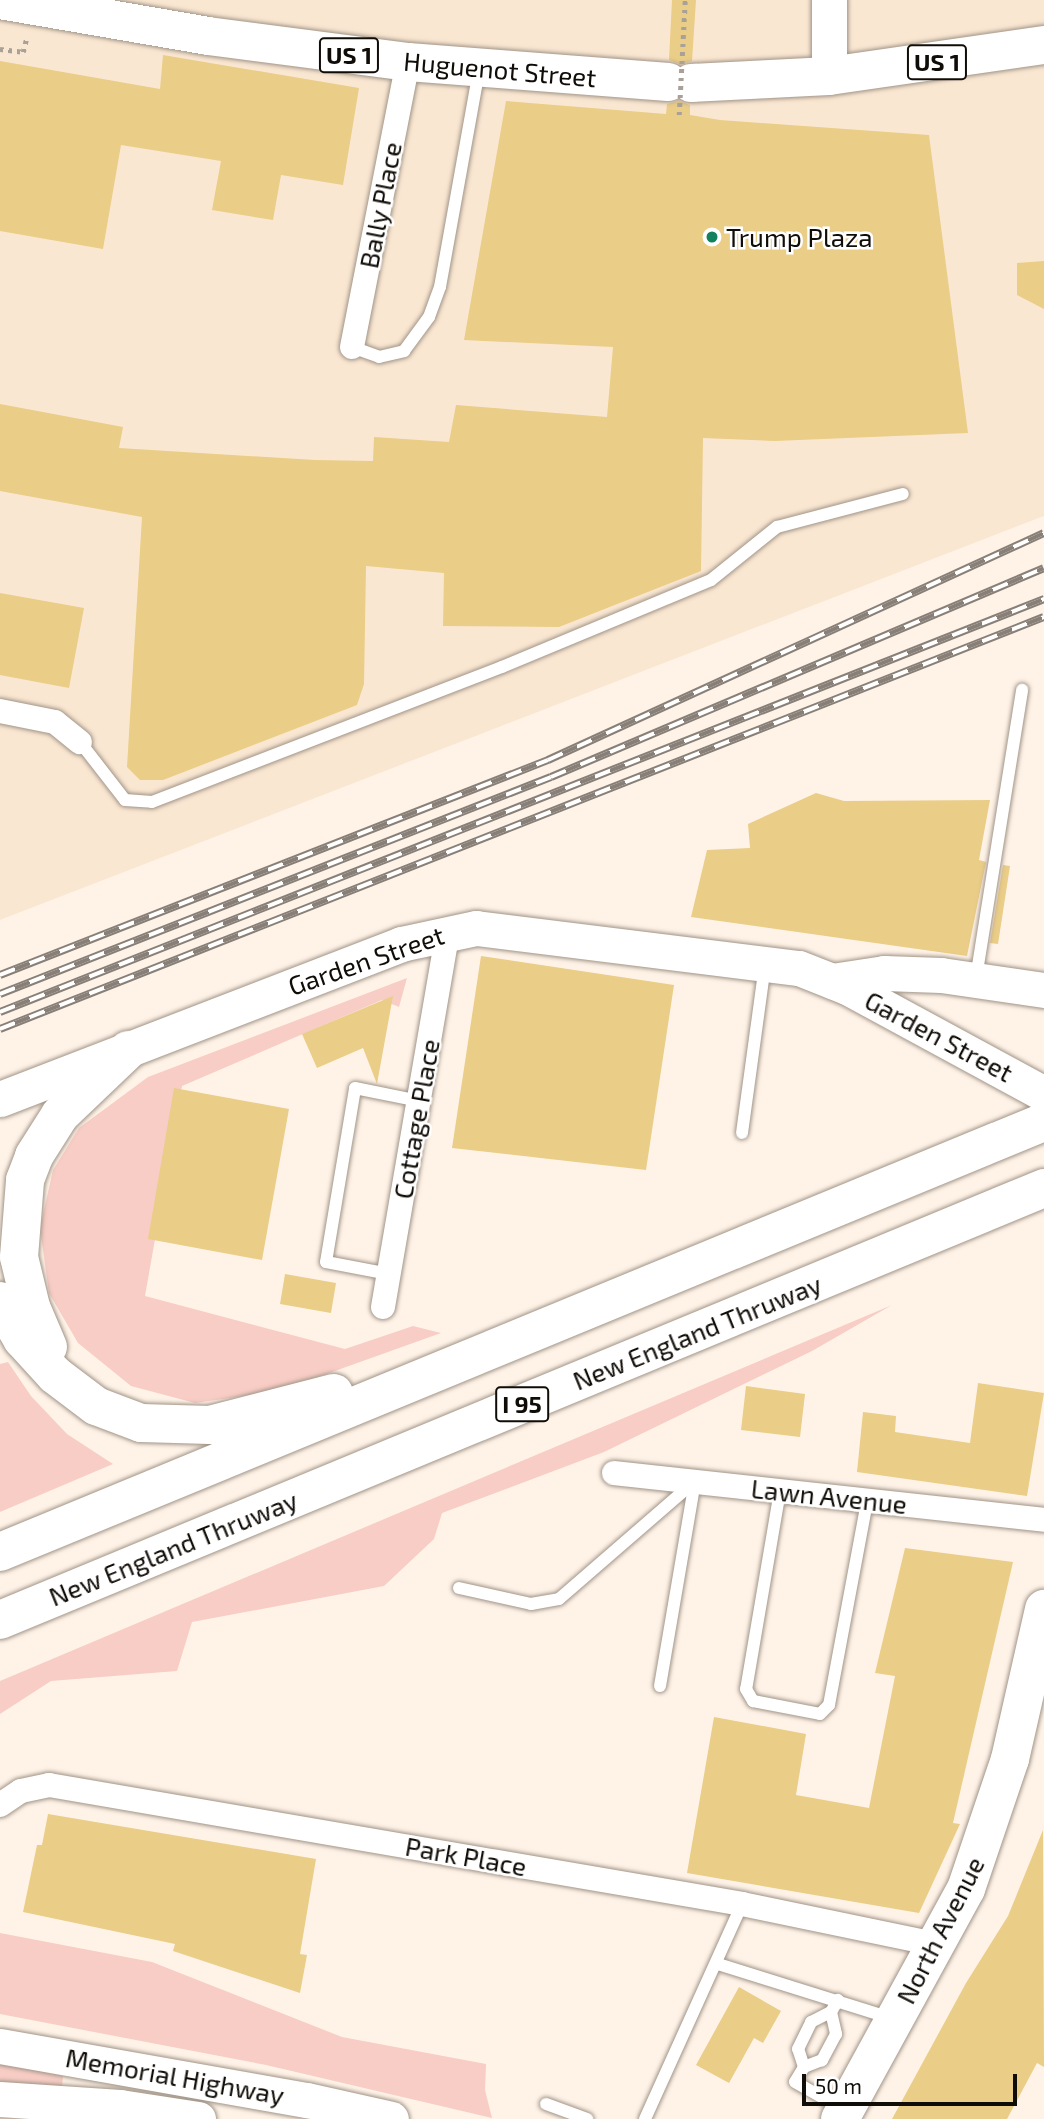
<!DOCTYPE html>
<html>
<head>
<meta charset="utf-8">
<style>
  body { margin:0 }
  #map { position:relative; width:1044px; height:2119px; overflow:hidden; background:#fff3e8; font-family:"Exo 2",sans-serif }
  div>[style] { position:absolute }
  .built>* { inset:0; background:#fae7d2 }
  .green>* { inset:0; background:#f8cdc5 }
  .building>* { inset:0; background:#eacd87 }
  .path>* { height:4.5px; margin-top:-2.25px; transform-origin:0; background:repeating-linear-gradient(90deg,#a9a097 0 3.5px,transparent 0 8.5px) }
  .roads { filter:drop-shadow(0 0 2px #a19487) drop-shadow(0 0 2px #a19487) }
  .lane>* { height:12px; margin:-6px; padding:0 6px; transform-origin:6px; border-radius:6px; background:#fff }
  .street>* { height:24px; margin:-12px; padding:0 12px; transform-origin:12px; border-radius:12px; background:#fff }
  .secondary>* { height:35px; margin:-17.5px; padding:0 17.5px; transform-origin:17.5px; border-radius:17.5px; background:#fff }
  .primary>* { height:38px; margin:-19px; padding:0 19px; transform-origin:19px; border-radius:19px; background:#fff }
  .highway>* { height:38px; margin:-19px; padding:0 19px; transform-origin:19px; border-radius:19px; background:#fff }
  .rail>* { height:8px; margin-top:-4px; transform-origin:0; background:repeating-linear-gradient(90deg,#fff 0 16px,#888078 0 32px); box-sizing:border-box; border-block:2px solid #888078 }
  .path-bridge>* { height:4.5px; margin-top:-2.25px; transform-origin:0; background:repeating-linear-gradient(90deg,#a9a097 0 3.5px,transparent 0 8.5px) }
  .dots>* { width:19px; height:19px; translate:-50% -50%; box-sizing:border-box; border:4px solid #fff; border-radius:50% }
  span { translate:-50% -50%; white-space:nowrap; text-align:center; line-height:1.15; -webkit-text-stroke:5px #fff; paint-order:stroke }
  .shield-label span { padding:2px 5px; background:#fff; border:2px solid; border-radius:5px; -webkit-text-stroke-width:0 }
  .shield-label { font-size:24px; color:#100c07; font-weight:700 }
  .street-label { font-size:26px; color:#100c07 }
  .poi-label { font-size:26px; color:#100c07 }
  .left { translate:0 -50%; text-align:left }
  .scale { position:absolute; left:802px; top:2074px; width:215px; height:32px; box-sizing:border-box; border:4px solid #100c07; border-top:0; padding-left:9px; font-size:21px; line-height:24px; white-space:nowrap; color:#100c07; -webkit-text-stroke:5px #fff; paint-order:stroke }
</style>
</head>
<body>
<div id="map">
  <div class="built">
    <div style="clip-path:polygon(0 0,1044px 0,1044px 516px,0 920px)"></div>
  </div>
  <div class="green">
    <div style="clip-path:polygon(407px 978px,399px 1007px,382px 1000px,182px 1086px,145px 1296px,345px 1349px,413px 1326px,441px 1333px,279px 1391px,195px 1403px,131px 1386px,78px 1343px,49px 1293px,40px 1228px,53px 1170px,79px 1128px,148px 1077px)"></div>
    <div style="clip-path:polygon(892px 1305px,812px 1351px,604px 1452px,442px 1513px,434px 1539px,384px 1586px,192px 1622px,177px 1671px,51px 1681px,0 1714px,0 1681px)"></div>
    <div style="clip-path:polygon(8px 1362px,31px 1396px,67px 1434px,113px 1464px,0 1512px,0 1364px)"></div>
    <div style="clip-path:polygon(0 1933px,152px 1962px,342px 2037px,486px 2064px,485px 2090px,492px 2118px,266px 2065px,0 2014px)"></div>
    <div style="clip-path:polygon(0 2063px,63px 2076px,62px 2087px,0 2082px)"></div>
  </div>
  <div class="building">
    <div style="clip-path:polygon(672px 0,696px 0,692px 61px,680px 64px,669px 60px)"></div>
    <div style="clip-path:polygon(163px 55px,359px 88px,343px 185px,281px 175px,273px 220px,212px 210px,221px 161px,121px 145px,103px 249px,0 231px,0 61px,160px 89px)"></div>
    <div style="clip-path:polygon(506px 101px,666px 114px,667px 104px,679px 101px,690px 105px,690px 115px,720px 120px,929px 135px,968px 433px,775px 441px,703px 438px,701px 571px,559px 627px,443px 626px,444px 573px,366px 566px,364px 684px,357px 705px,163px 780px,140px 780px,127px 767px,142px 517px,0 491px,0 404px,123px 427px,119px 448px,315px 460px,373px 461px,374px 437px,449px 442px,456px 405px,607px 417px,613px 347px,464px 340px)"></div>
    <div style="clip-path:polygon(1044px 261px,1044px 309px,1017px 295px,1017px 263px)"></div>
    <div style="clip-path:polygon(0 593px,84px 608px,69px 688px,0 675px)"></div>
    <div style="clip-path:polygon(816px 793px,844px 801px,990px 800px,979px 860px,986px 862px,967px 956px,691px 917px,707px 850px,750px 848px,748px 824px)"></div>
    <div style="clip-path:polygon(1003px 865px,1010px 866px,998px 944px,990px 943px)"></div>
    <div style="clip-path:polygon(481px 956px,674px 985px,646px 1170px,452px 1148px)"></div>
    <div style="clip-path:polygon(393px 996px,377px 1084px,363px 1048px,317px 1068px,302px 1034px)"></div>
    <div style="clip-path:polygon(174px 1088px,289px 1109px,262px 1260px,148px 1239px)"></div>
    <div style="clip-path:polygon(285px 1274px,336px 1283px,331px 1313px,280px 1304px)"></div>
    <div style="clip-path:polygon(978px 1383px,1044px 1393px,1027px 1496px,857px 1472px,863px 1412px,896px 1416px,895px 1432px,970px 1443px)"></div>
    <div style="clip-path:polygon(746px 1386px,805px 1394px,800px 1437px,741px 1430px)"></div>
    <div style="clip-path:polygon(905px 1548px,1013px 1562px,953px 1823px,960px 1824px,919px 1913px,687px 1873px,714px 1717px,806px 1734px,796px 1795px,869px 1808px,895px 1676px,875px 1673px)"></div>
    <div style="clip-path:polygon(48px 1814px,316px 1859px,300px 1954px,307px 1955px,300px 1993px,173px 1951px,175px 1944px,23px 1912px,37px 1845px,42px 1845px)"></div>
    <div style="clip-path:polygon(1043px 1830px,1044px 2067px,1037px 2063px,1007px 2119px,892px 2119px,966px 1983px,1008px 1916px)"></div>
    <div style="clip-path:polygon(739px 1987px,781px 2011px,763px 2043px,754px 2038px,729px 2083px,696px 2065px)"></div>
  </div>
  <div class="path">
    <div style="left:0;top:49px;width:23px;rotate:7deg"></div>
    <div style="left:23px;top:52px;width:16px;rotate:-76deg"></div>
  </div>
  <div class="roads">
    <div class="lane">
      <div style="left:352px;top:347px;width:29px;rotate:20deg"></div>
      <div style="left:379px;top:357px;width:26px;rotate:-13deg"></div>
      <div style="left:404px;top:351px;width:42px;rotate:-53.7deg"></div>
      <div style="left:429px;top:317px;width:32px;rotate:-70deg"></div>
      <div style="left:440px;top:287px;width:220px;rotate:-79.8deg"></div>
      <div style="left:80px;top:742px;width:73px;rotate:52.2deg"></div>
      <div style="left:125px;top:800px;width:27px;rotate:4deg"></div>
      <div style="left:152px;top:802px;width:375px;rotate:-21.1deg"></div>
      <div style="left:502px;top:667px;width:226px;rotate:-22.6deg"></div>
      <div style="left:711px;top:580px;width:85px;rotate:-38.8deg"></div>
      <div style="left:777px;top:527px;width:130px;rotate:-14.7deg"></div>
      <div style="left:976px;top:978px;width:292px;rotate:-80.9deg"></div>
      <div style="left:742px;top:1133px;width:169px;rotate:-82.2deg"></div>
      <div style="left:389px;top:1274px;width:64px;rotate:-169.2deg"></div>
      <div style="left:326px;top:1262px;width:176px;rotate:-80.5deg"></div>
      <div style="left:355px;top:1088px;width:65px;rotate:11.5deg"></div>
      <div style="left:780px;top:1491px;width:201px;rotate:99.7deg"></div>
      <div style="left:746px;top:1689px;width:14px;rotate:60deg"></div>
      <div style="left:753px;top:1701px;width:68px;rotate:11deg"></div>
      <div style="left:820px;top:1714px;width:13px;rotate:-45deg"></div>
      <div style="left:829px;top:1705px;width:208px;rotate:-79.4deg"></div>
      <div style="left:459px;top:1588px;width:74px;rotate:12.5deg"></div>
      <div style="left:531px;top:1604px;width:28px;rotate:-10deg"></div>
      <div style="left:559px;top:1599px;width:179px;rotate:-40.9deg"></div>
      <div style="left:660px;top:1686px;width:207px;rotate:-80.3deg"></div>
      <div style="left:718px;top:1964px;width:180px;rotate:17.4deg"></div>
      <div style="left:831px;top:2012px;width:23px;rotate:77deg"></div>
      <div style="left:836px;top:2034px;width:30px;rotate:118deg"></div>
      <div style="left:822px;top:2060px;width:19px;rotate:159deg"></div>
      <div style="left:804px;top:2067px;width:19px;rotate:-108deg"></div>
      <div style="left:798px;top:2049px;width:30px;rotate:-64deg"></div>
      <div style="left:811px;top:2022px;width:22px;rotate:-27deg"></div>
      <div style="left:831px;top:2012px;width:14px;rotate:-60deg"></div>
      <div style="left:804px;top:2067px;width:17px;rotate:121deg"></div>
      <div style="left:795px;top:2082px;width:55px;rotate:29.4deg"></div>
      <div style="left:546px;top:2104px;width:44px;rotate:20.1deg"></div>
      <div style="left:645px;top:2119px;width:236px;rotate:-65.7deg"></div>
    </div>
    <div class="street">
      <div style="left:352px;top:347px;width:290px;rotate:-78.9deg"></div>
      <div style="left:0;top:711px;width:56px;rotate:11.3deg"></div>
      <div style="left:55px;top:722px;width:32px;rotate:39deg"></div>
      <div style="left:383px;top:1307px;width:382px;rotate:-80.2deg"></div>
      <div style="left:614px;top:1473px;width:433px;rotate:6.2deg"></div>
      <div style="left:0;top:1805px;width:25px;rotate:-34deg"></div>
      <div style="left:21px;top:1791px;width:29px;rotate:-12deg"></div>
      <div style="left:49px;top:1785px;width:703px;rotate:9.74deg"></div>
      <div style="left:742px;top:1904px;width:197px;rotate:11.7deg"></div>
    </div>
    <div class="secondary">
      <div style="left:829px;top:76px;width:76px;rotate:-90deg"></div>
      <div style="left:832px;top:981px;width:53px;rotate:-8.7deg"></div>
      <div style="left:884px;top:973px;width:57px;rotate:2deg"></div>
      <div style="left:941px;top:975px;width:104px;rotate:8.3deg"></div>
      <div style="left:0;top:1099px;width:430px;rotate:-21.1deg"></div>
      <div style="left:401px;top:944px;width:77px;rotate:-12deg"></div>
      <div style="left:476px;top:928px;width:325px;rotate:7.1deg"></div>
      <div style="left:799px;top:968px;width:52px;rotate:21.6deg"></div>
      <div style="left:847px;top:987px;width:224px;rotate:28.5deg"></div>
      <div style="left:0;top:2046px;width:312px;rotate:10deg"></div>
      <div style="left:307px;top:2100px;width:86px;rotate:12.7deg"></div>
      <div style="left:0;top:2099px;width:120px;rotate:3.8deg"></div>
      <div style="left:120px;top:2107px;width:79px;rotate:8.7deg"></div>
    </div>
    <div class="primary">
      <div style="left:0;top:0;width:211px;rotate:9.8deg"></div>
      <div style="left:208px;top:36px;width:202px;rotate:7.4deg"></div>
      <div style="left:408px;top:62px;width:261px;rotate:4.4deg"></div>
      <div style="left:691px;top:83px;width:138px;rotate:-2.9deg"></div>
      <div style="left:829px;top:76px;width:217px;rotate:-8.2deg"></div>
      <div style="left:840px;top:2119px;width:262px;rotate:-61.3deg"></div>
      <div style="left:966px;top:1889px;width:137px;rotate:-71.3deg"></div>
      <div style="left:1010px;top:1759px;width:154px;rotate:-77.2deg"></div>
    </div>
    <div class="highway">
      <div style="left:0;top:1301px;width:44px;rotate:59.9deg"></div>
      <div style="left:22px;top:1339px;width:49px;rotate:47.5deg"></div>
      <div style="left:55px;top:1375px;width:51px;rotate:37.1deg"></div>
      <div style="left:96px;top:1406px;width:48px;rotate:20.7deg"></div>
      <div style="left:141px;top:1423px;width:69px;rotate:1.7deg"></div>
      <div style="left:210px;top:1425px;width:128px;rotate:-14.5deg"></div>
      <div style="left:48px;top:1347px;width:43px;rotate:-113deg"></div>
      <div style="left:31px;top:1307px;width:51px;rotate:-103.5deg"></div>
      <div style="left:19px;top:1257px;width:77px;rotate:-85.5deg"></div>
      <div style="left:25px;top:1180px;width:26px;rotate:-69deg"></div>
      <div style="left:34px;top:1156px;width:49px;rotate:-57.6deg"></div>
      <div style="left:60px;top:1115px;width:94px;rotate:-43.7deg"></div>
      <div style="left:0;top:1552px;width:1129px;rotate:-22.39deg"></div>
      <div style="left:0;top:1620px;width:1130px;rotate:-22.48deg"></div>
    </div>
  </div>
  <div class="rail">
    <div style="left:0;top:975px;width:589px;rotate:-21.42deg"></div>
    <div style="left:548px;top:760px;width:545px;rotate:-24.59deg"></div>
    <div style="left:0;top:994px;width:592px;rotate:-21.5deg"></div>
    <div style="left:551px;top:777px;width:535px;rotate:-22.97deg"></div>
    <div style="left:0;top:1012px;width:1123px;rotate:-21.58deg"></div>
    <div style="left:0;top:1029px;width:1122px;rotate:-21.54deg"></div>
  </div>
  <div class="path-bridge">
    <div style="left:679px;top:115px;width:115px;rotate:-87deg"></div>
  </div>
  <div class="dots">
    <div style="left:712px;top:237px;background:#13815e"></div>
  </div>
  <div class="shield-label">
    <span style="left:349px;top:55px">US 1</span>
    <span style="left:937px;top:62px">US 1</span>
    <span style="left:522px;top:1404px">I 95</span>
  </div>
  <div class="street-label">
    <span style="left:500px;top:69px;rotate:5deg">Huguenot Street</span>
    <span style="left:380px;top:205px;rotate:-79deg">Bally Place</span>
    <span style="left:366px;top:960px;rotate:-19deg">Garden Street</span>
    <span style="left:939px;top:1036px;rotate:28deg">Garden Street</span>
    <span style="left:416px;top:1119px;rotate:-80deg">Cottage Place</span>
    <span style="left:697px;top:1332px;rotate:-22deg">New England Thruway</span>
    <span style="left:829px;top:1496px;rotate:6deg">Lawn Avenue</span>
    <span style="left:173px;top:1548px;rotate:-22deg">New England Thruway</span>
    <span style="left:466px;top:1856px;rotate:10deg">Park Place</span>
    <span style="left:940px;top:1930px;rotate:-63deg">North Avenue</span>
    <span style="left:175px;top:2076px;rotate:10deg">Memorial Highway</span>
  </div>
  <div class="poi-label">
    <span class="left" style="left:726px;top:237px">Trump Plaza</span>
  </div>
  <div class="scale">50 m</div>
</div>
</body>
</html>
